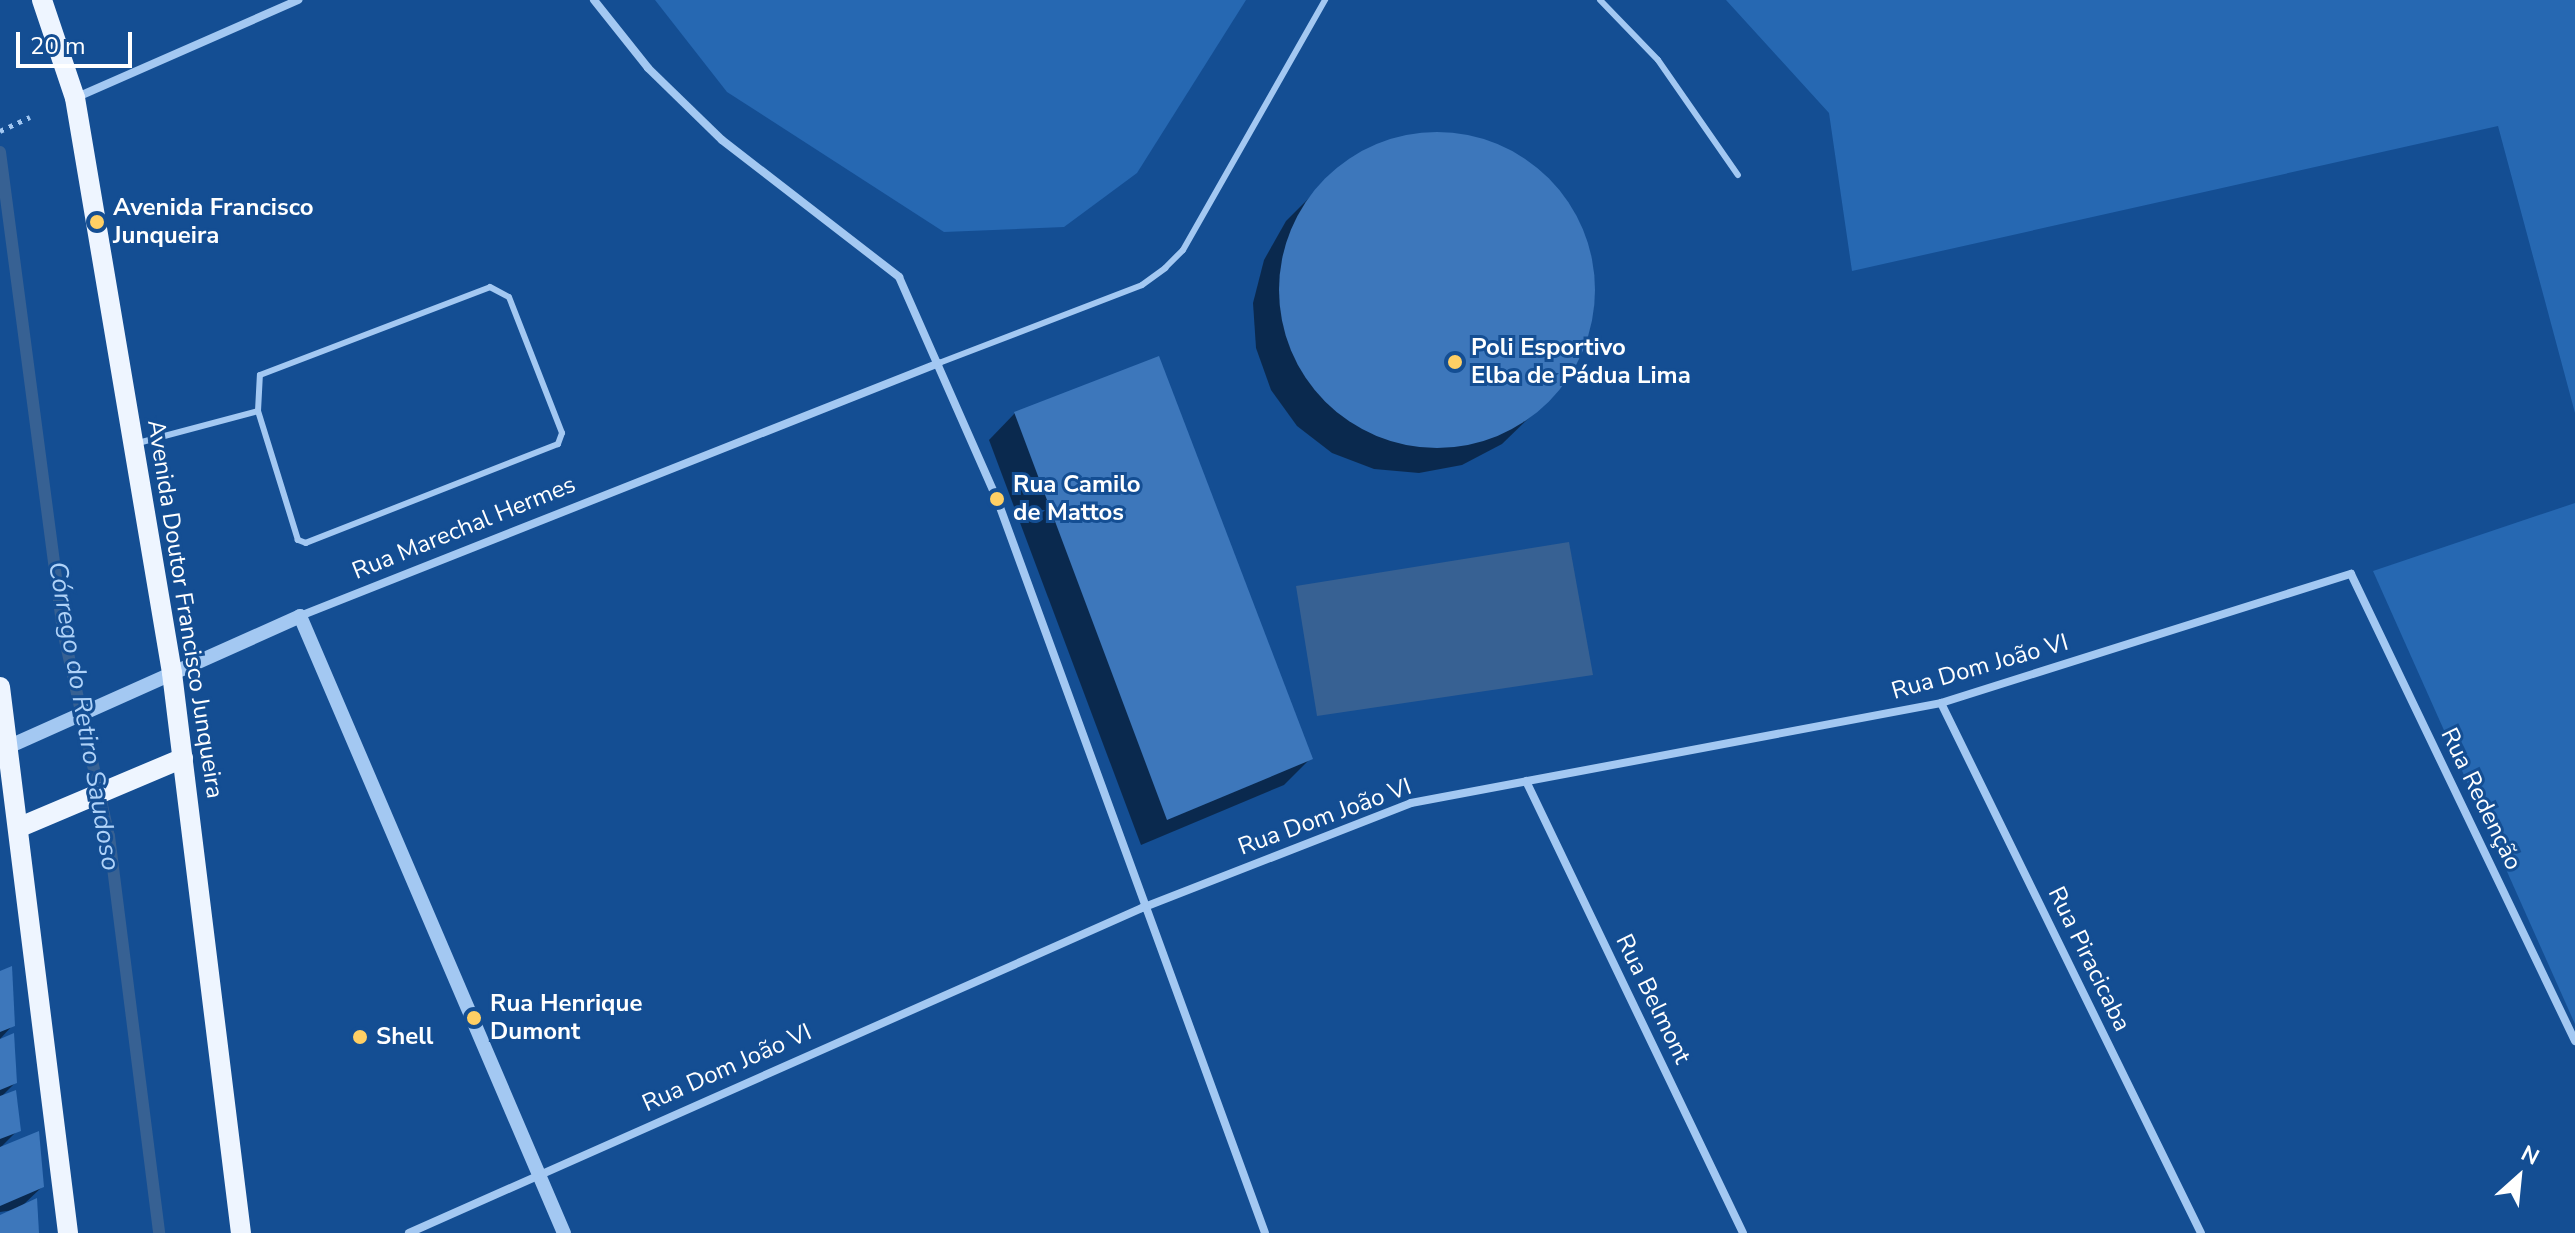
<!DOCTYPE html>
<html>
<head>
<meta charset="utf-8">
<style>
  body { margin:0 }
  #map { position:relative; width:2575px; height:1233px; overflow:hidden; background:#144e93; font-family:"Nunito Sans",sans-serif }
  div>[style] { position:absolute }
  .green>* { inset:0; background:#2668b2 }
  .water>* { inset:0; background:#376193 }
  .shadow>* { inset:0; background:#0007 }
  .stream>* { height:12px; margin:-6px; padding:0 6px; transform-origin:6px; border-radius:6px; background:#376193 }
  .building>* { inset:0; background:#3d77bb }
  .round { border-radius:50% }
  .path>* { height:5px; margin-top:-2.5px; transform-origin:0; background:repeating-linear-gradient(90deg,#a3c8f2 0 4px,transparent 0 10px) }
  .service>* { height:6px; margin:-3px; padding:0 3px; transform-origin:3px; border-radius:3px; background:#a3c8f2 }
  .minor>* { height:8px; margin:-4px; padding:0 4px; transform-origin:4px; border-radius:4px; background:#a3c8f2 }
  .tertiary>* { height:14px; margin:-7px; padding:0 7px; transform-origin:7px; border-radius:7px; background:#a3c8f2 }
  .primary>* { height:20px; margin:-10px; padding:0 10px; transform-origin:10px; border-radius:10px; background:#eef5ff }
  .dots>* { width:22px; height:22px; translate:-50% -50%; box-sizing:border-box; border:4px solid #144e93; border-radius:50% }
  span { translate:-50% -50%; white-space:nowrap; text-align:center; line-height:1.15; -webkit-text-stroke:6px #144e93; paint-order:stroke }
  .poi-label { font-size:24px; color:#fff; font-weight:700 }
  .left { translate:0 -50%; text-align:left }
  .street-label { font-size:24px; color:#fff }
  .water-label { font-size:26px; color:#afd2f8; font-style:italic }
  .north { position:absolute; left:2479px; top:1137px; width:80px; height:80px; -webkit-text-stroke:6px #144e93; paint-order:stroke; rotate:27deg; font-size:22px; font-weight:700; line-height:32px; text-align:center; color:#fff }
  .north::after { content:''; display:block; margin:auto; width:28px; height:36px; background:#fff; clip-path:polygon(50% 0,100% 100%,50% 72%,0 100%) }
  .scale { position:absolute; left:16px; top:32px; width:116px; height:36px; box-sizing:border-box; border:4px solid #fff; border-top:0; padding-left:10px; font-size:24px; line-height:28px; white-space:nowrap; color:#fff; -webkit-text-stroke:6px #144e93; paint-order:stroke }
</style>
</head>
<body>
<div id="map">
  <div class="green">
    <div style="clip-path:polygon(655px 0,1246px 0,1137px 173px,1064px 227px,944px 232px,727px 92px)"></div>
    <div style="clip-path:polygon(1726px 0,2575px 0,2575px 413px,2498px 126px,1852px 271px,1829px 113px)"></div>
    <div style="clip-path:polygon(2575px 503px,2575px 1024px,2373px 571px)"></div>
  </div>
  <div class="water">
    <div style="clip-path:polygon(1569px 542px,1593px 675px,1317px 716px,1296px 586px)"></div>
  </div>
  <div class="shadow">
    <div style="clip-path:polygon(1429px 134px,1473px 138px,1515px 154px,1550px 182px,1576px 218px,1591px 260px,1594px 305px,1583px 348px,1562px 386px,1502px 444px,1462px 465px,1419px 473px,1374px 469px,1332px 453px,1297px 426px,1271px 390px,1256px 348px,1253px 303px,1264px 260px,1286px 221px,1313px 194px,1345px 163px,1385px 143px)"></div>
    <div style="clip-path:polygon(1015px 413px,1310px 759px,1284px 785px,1141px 845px,989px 440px)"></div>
    <div style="clip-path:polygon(0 973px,13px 1025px,0 1039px)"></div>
    <div style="clip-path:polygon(0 1041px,15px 1083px,0 1098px)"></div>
    <div style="clip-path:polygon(0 1099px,18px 1130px,0 1148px)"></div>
    <div style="clip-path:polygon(0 1150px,42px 1187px,22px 1206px,37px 1233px,0 1233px,0 1217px,14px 1210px,0 1212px)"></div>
  </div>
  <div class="stream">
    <div style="left:0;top:152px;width:483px;rotate:82.5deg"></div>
    <div style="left:63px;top:631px;width:210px;rotate:77.4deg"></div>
    <div style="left:109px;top:836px;width:400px;rotate:82.8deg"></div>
  </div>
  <div class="building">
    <div class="round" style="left:1279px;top:132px;width:316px;height:316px"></div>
    <div style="clip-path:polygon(1159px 356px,1313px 759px,1167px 820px,1014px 412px)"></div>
    <div style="clip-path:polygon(12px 966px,15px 1026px,0 1032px,0 971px)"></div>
    <div style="clip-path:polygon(14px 1033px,17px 1083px,0 1090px,0 1039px)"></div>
    <div style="clip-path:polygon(16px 1090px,21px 1131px,0 1139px,0 1096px)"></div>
    <div style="clip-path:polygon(39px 1131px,44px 1187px,0 1206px,0 1147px)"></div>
    <div style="clip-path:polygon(37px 1198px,39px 1233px,0 1233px,0 1215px)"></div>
  </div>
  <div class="path">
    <div style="left:0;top:131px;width:33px;rotate:-25deg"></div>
  </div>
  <div class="service">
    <div style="left:1600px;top:0;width:83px;rotate:46deg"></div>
    <div style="left:1658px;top:60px;width:140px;rotate:55.2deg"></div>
    <div style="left:490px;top:287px;width:21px;rotate:28deg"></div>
    <div style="left:509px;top:297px;width:146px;rotate:68.7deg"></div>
    <div style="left:562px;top:433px;width:12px;rotate:110deg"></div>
    <div style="left:558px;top:444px;width:271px;rotate:158.6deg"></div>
    <div style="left:306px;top:543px;width:9px;rotate:-159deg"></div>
    <div style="left:298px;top:540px;width:135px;rotate:-107.2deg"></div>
    <div style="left:258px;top:411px;width:36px;rotate:-87deg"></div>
    <div style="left:260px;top:375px;width:246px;rotate:-20.9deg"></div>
    <div style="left:939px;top:363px;width:217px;rotate:-21deg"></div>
    <div style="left:1142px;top:285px;width:29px;rotate:-36deg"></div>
    <div style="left:1165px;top:268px;width:25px;rotate:-45deg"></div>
    <div style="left:1183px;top:250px;width:288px;rotate:-60.4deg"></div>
    <div style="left:138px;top:443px;width:124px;rotate:-14.9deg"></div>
  </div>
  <div class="minor">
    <div style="left:594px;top:0;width:87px;rotate:51.5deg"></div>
    <div style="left:648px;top:68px;width:103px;rotate:44.2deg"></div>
    <div style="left:722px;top:140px;width:224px;rotate:37.7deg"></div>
    <div style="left:899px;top:277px;width:243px;rotate:66.2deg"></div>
    <div style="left:997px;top:499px;width:781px;rotate:69.94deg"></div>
    <div style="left:75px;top:98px;width:244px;rotate:-23.7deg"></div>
    <div style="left:300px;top:616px;width:687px;rotate:-21.6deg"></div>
    <div style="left:1941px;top:703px;width:590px;rotate:63.87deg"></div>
    <div style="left:1526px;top:781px;width:501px;rotate:64.35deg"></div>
    <div style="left:409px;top:1233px;width:802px;rotate:-23.91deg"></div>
    <div style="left:1142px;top:908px;width:289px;rotate:-21.3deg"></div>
    <div style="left:1411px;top:803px;width:539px;rotate:-10.68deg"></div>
    <div style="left:1941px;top:703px;width:430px;rotate:-17.5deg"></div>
    <div style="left:2351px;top:574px;width:518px;rotate:64.37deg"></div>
  </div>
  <div class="tertiary">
    <div style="left:10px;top:746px;width:318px;rotate:-24.1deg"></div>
    <div style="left:300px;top:616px;width:671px;rotate:66.84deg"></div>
  </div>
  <div class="primary">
    <div style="left:42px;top:0;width:103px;rotate:71.4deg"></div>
    <div style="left:75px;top:98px;width:583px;rotate:80.42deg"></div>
    <div style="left:172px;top:673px;width:564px;rotate:82.98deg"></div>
    <div style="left:0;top:687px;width:550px;rotate:82.9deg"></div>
    <div style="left:20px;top:827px;width:177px;rotate:-22.9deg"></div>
  </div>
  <div class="dots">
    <div style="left:97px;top:222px;background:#ffcf64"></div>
    <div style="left:1455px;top:362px;background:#ffcf64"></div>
    <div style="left:997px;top:499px;background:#ffcf64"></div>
    <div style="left:474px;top:1018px;background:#ffcf64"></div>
    <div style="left:360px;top:1037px;background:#ffcf64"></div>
  </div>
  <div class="poi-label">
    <span class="left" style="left:113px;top:222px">Avenida Francisco<br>Junqueira</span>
    <span class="left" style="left:1471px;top:362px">Poli Esportivo<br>Elba de Pádua Lima</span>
    <span class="left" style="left:1013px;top:499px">Rua Camilo<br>de Mattos</span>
    <span class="left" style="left:490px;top:1018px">Rua Henrique<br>Dumont</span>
    <span class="left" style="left:376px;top:1037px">Shell</span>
  </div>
  <div class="street-label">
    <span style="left:464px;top:528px;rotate:-22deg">Rua Marechal Hermes</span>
    <span style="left:185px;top:609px;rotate:81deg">Avenida Doutor Francisco Junqueira</span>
    <span style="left:1980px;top:667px;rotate:-16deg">Rua Dom João VI</span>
    <span style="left:2481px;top:799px;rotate:64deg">Rua Redenção</span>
    <span style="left:1325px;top:817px;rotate:-20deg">Rua Dom João VI</span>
    <span style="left:2089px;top:959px;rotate:64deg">Rua Piracicaba</span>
    <span style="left:1653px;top:999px;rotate:64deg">Rua Belmont</span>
    <span style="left:727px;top:1068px;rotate:-24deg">Rua Dom João VI</span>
  </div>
  <div class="water-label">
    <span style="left:84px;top:716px;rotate:80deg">Córrego do Retiro Saudoso</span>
  </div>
  <div class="north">N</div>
  <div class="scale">20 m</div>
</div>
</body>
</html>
